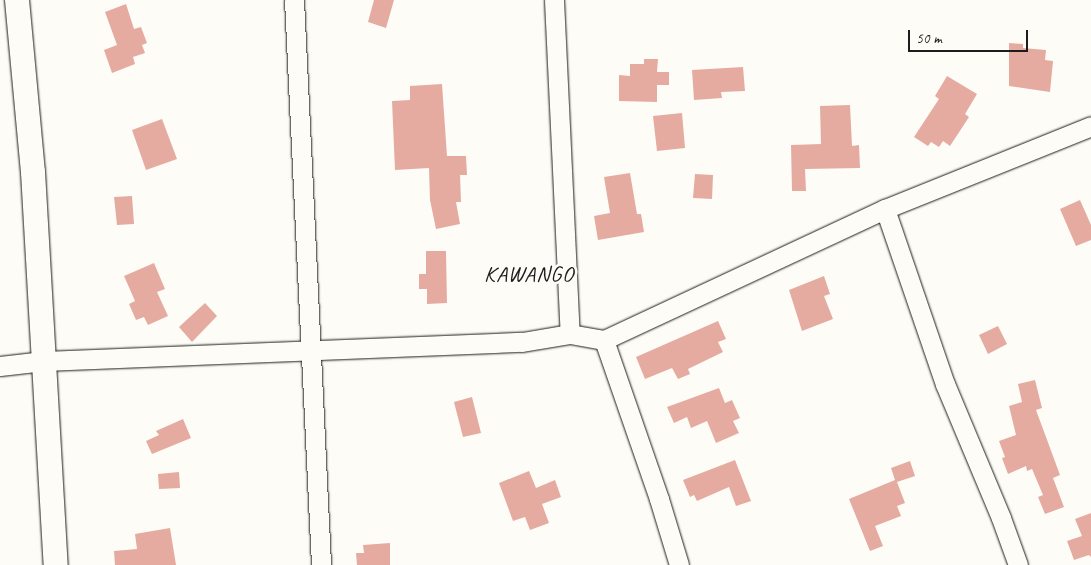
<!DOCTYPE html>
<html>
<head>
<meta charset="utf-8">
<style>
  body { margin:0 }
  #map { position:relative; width:1091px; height:565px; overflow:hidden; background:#fdfcf7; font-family:Caveat,sans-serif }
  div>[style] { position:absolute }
  .building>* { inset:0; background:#e5aba1 }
  .roads { filter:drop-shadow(0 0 1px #1c1c1c) drop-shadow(0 0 1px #1c1c1c) }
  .minor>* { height:19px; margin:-9.5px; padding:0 9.5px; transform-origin:9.5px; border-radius:9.5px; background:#fdfcf7 }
  .tertiary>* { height:24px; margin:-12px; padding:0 12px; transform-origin:12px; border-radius:12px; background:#fdfcf7 }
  span { translate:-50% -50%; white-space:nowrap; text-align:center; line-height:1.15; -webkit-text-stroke:5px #fdfcf7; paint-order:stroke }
  .quarter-label { font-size:22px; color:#1c1c1c; letter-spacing:1px }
  .scale { position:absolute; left:908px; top:30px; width:120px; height:22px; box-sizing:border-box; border:2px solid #1c1c1c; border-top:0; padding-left:6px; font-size:15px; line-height:18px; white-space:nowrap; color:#1c1c1c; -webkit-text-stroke:4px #fdfcf7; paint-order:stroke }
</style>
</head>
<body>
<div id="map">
  <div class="building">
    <div style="clip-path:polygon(374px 0,394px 0,386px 28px,368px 22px)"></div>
    <div style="clip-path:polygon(126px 4px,134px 29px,141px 27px,147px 43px,142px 45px,145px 53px,133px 57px,135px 64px,112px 73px,104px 50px,117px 45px,105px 12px)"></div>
    <div style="clip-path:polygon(1009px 43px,1023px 44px,1023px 48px,1046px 50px,1045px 60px,1053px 61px,1050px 92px,1009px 86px)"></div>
    <div style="clip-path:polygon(644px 59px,658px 59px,657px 72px,669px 72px,669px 85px,657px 85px,657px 102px,619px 101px,619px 75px,630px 76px,630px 64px,644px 64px)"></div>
    <div style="clip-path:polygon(743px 67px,745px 91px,721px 92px,722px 98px,694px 100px,692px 70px)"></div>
    <div style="clip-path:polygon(947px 76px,977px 94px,965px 114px,969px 117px,950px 146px,943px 141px,939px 147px,931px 142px,928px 146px,914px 137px,939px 99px,935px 96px)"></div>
    <div style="clip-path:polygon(442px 84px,447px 156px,466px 156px,467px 175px,460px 175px,461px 202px,456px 202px,460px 224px,436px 229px,430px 200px,429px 168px,395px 170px,392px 101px,410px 100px,410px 86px)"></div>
    <div style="clip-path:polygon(850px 105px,852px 146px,859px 145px,860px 168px,805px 169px,806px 191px,792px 191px,791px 145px,821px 144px,820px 106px)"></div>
    <div style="clip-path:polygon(682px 113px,685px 148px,657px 151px,653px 116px)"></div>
    <div style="clip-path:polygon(162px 119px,177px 159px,146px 170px,132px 130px)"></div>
    <div style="clip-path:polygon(630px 173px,637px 214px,641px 214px,644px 232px,598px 240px,594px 216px,610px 213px,604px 177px)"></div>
    <div style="clip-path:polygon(695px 174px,713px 175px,712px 199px,693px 198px)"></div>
    <div style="clip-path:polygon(132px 196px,134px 224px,117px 225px,114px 197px)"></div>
    <div style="clip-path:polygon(1080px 200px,1091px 225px,1091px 240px,1076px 246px,1060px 209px)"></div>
    <div style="clip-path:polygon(426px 251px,446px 251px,447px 303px,427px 304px,427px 289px,419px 289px,419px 274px,426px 274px)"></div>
    <div style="clip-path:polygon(154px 263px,165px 289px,157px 292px,168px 316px,148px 325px,144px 317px,136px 320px,129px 304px,135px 301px,124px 276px)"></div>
    <div style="clip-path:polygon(824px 276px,830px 294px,824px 296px,833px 319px,802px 331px,789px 290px)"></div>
    <div style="clip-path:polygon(205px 303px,217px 316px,192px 342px,179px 327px)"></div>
    <div style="clip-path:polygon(718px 321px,726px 339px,718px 342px,723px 352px,688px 369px,690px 374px,678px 379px,672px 368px,645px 379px,636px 357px)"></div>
    <div style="clip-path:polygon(998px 326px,1007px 344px,988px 354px,979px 335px)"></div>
    <div style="clip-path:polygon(1035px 380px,1042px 408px,1036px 410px,1060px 475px,1053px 478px,1064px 507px,1045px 514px,1038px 497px,1043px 495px,1032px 469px,1027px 471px,1026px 466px,1008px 474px,1002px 458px,1005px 457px,999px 441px,1016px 435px,1009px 406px,1022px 402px,1018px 384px)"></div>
    <div style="clip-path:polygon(719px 388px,725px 403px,732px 400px,740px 418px,733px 421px,739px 433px,716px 443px,707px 421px,691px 428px,687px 417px,674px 423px,667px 407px)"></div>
    <div style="clip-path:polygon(472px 397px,481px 433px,463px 437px,454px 402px)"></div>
    <div style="clip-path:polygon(183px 419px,191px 438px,152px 454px,146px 441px,159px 435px,156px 431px)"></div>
    <div style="clip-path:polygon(735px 460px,751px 501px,736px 506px,729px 487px,697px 501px,694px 495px,690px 497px,683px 480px)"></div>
    <div style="clip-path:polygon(910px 461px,915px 476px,897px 482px,905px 503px,897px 506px,901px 516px,875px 526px,883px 546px,870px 551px,849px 499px,895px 480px,891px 468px)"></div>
    <div style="clip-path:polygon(529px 471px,536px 488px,555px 480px,561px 497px,542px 504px,549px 523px,530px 530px,525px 517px,513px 521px,499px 483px)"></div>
    <div style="clip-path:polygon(179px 472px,180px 488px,159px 489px,158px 474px)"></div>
    <div style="clip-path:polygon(1091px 513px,1091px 557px,1089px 555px,1074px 560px,1067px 541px,1082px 536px,1075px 519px)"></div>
    <div style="clip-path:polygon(170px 528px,176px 565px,115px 565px,114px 551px,137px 549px,135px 534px)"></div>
    <div style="clip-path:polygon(390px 543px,390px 565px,357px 565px,356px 553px,364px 553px,363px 545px)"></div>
  </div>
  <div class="roads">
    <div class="minor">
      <div style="left:294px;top:0;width:566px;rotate:87.26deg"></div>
      <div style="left:554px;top:0;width:334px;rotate:87.3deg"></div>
      <div style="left:885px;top:209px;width:185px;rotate:71.1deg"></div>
      <div style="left:945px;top:384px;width:145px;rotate:67.3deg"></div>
      <div style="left:1001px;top:518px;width:50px;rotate:70.1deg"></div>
      <div style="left:604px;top:340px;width:168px;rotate:70.9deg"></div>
      <div style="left:659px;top:499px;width:69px;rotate:73.1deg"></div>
      <div style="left:0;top:366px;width:44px;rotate:-6.5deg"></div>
      <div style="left:44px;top:361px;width:478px;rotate:-2.3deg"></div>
      <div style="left:522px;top:342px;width:49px;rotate:-9.5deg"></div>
      <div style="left:570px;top:334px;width:35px;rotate:10deg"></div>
      <div style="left:604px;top:340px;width:310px;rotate:-25deg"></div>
      <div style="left:885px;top:209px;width:222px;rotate:-21.9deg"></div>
    </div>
    <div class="tertiary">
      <div style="left:17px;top:0;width:173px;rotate:84.7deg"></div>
      <div style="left:33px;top:172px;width:394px;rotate:86.7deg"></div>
    </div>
  </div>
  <div class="quarter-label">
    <span style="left:529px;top:275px">KAWANGO</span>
  </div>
  <div class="scale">50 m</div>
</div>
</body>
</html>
